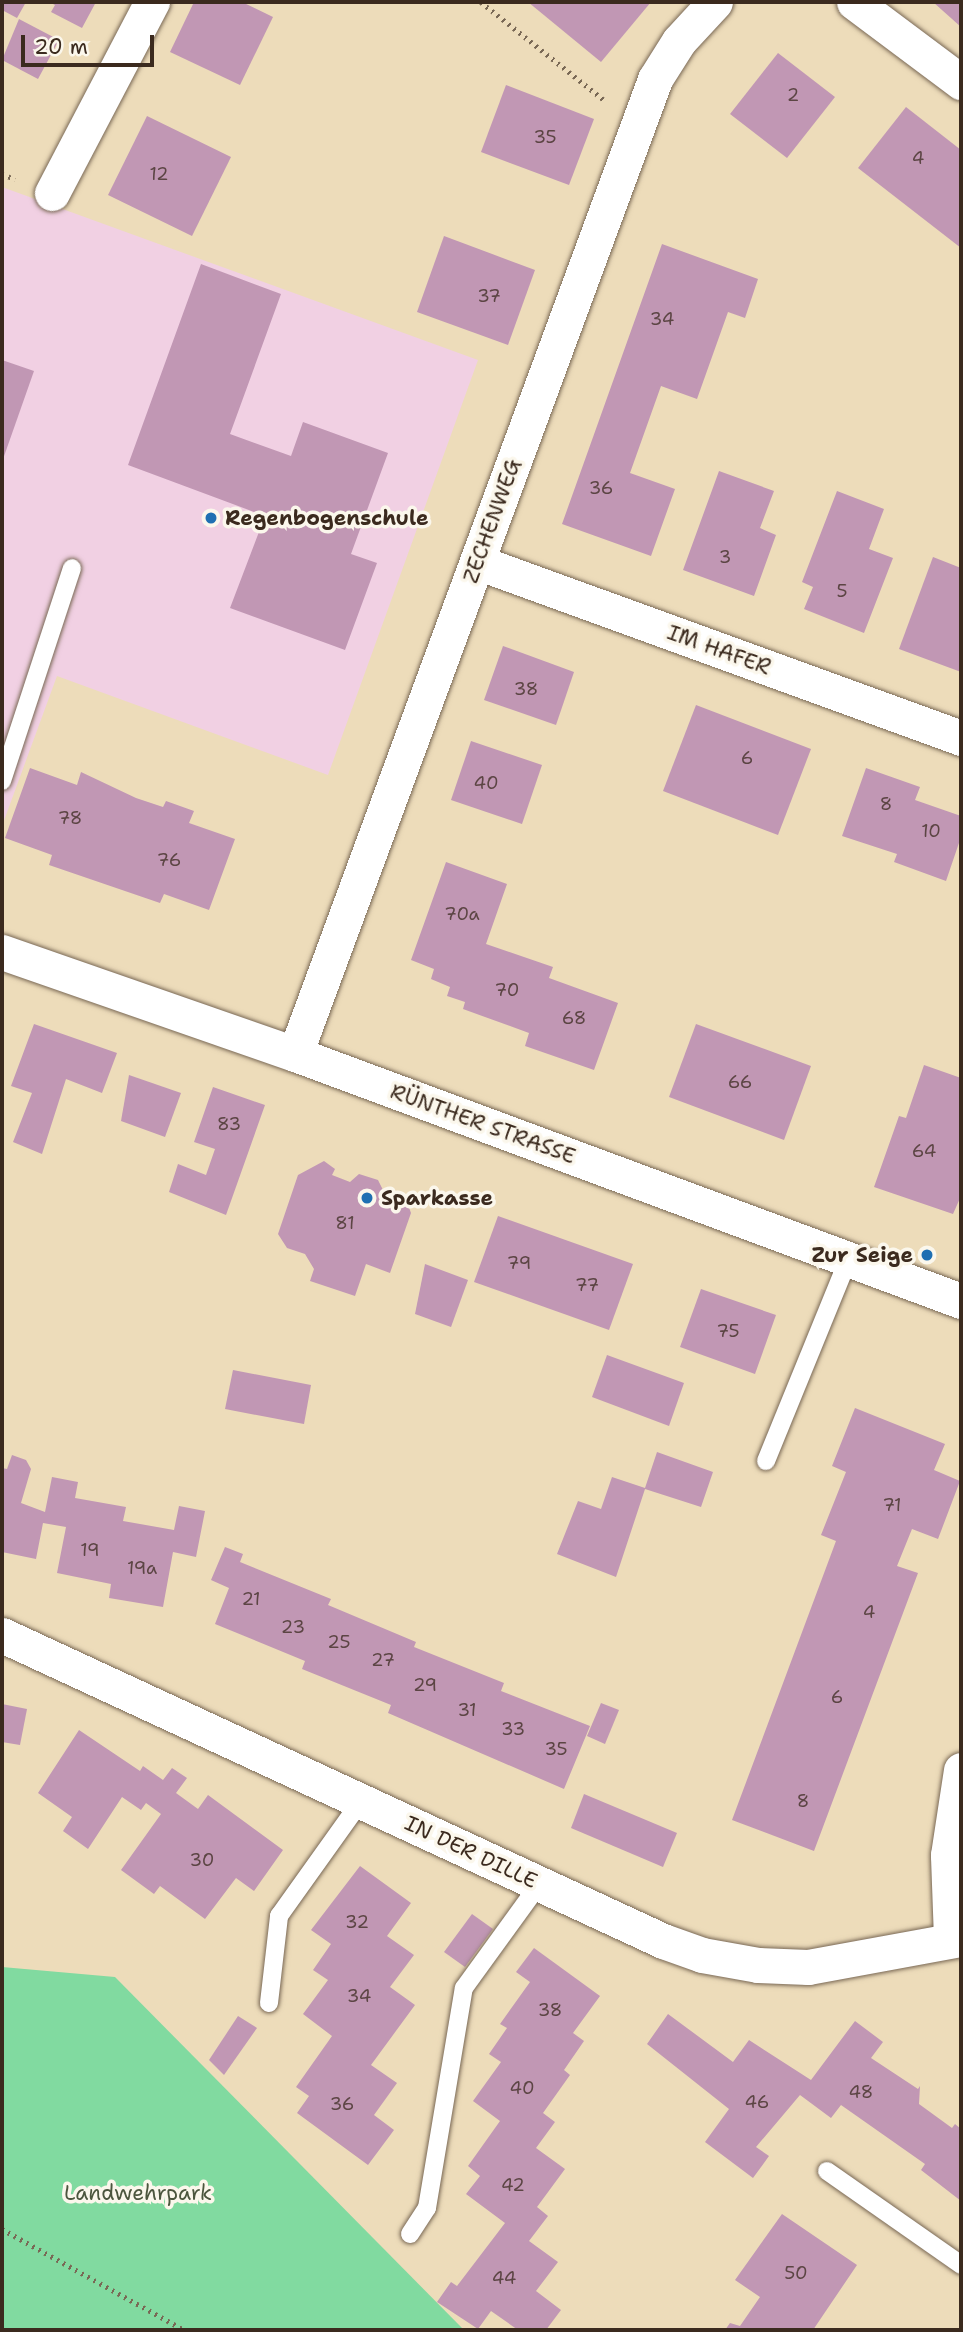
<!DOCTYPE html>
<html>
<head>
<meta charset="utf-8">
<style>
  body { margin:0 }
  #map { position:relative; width:963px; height:2332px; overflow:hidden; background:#eddcba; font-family:"Shantell Sans",sans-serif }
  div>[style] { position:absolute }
  .built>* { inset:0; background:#f1d0e3 }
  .green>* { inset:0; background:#81daa0 }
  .building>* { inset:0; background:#c197b4 }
  .path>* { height:4.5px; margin-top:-2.25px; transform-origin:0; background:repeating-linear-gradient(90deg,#796855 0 2px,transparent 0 7px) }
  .roads { filter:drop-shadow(0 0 2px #796855) drop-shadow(0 0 2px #796855) }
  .lane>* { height:18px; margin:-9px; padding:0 9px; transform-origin:9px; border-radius:9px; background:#fff }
  .street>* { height:35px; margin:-17.5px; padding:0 17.5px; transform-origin:17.5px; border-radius:17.5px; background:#fff }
  .dots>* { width:19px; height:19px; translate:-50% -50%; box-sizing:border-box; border:4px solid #fbf7ec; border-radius:50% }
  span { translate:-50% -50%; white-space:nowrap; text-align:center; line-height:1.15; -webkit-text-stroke:7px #fbf7ec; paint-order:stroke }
  .number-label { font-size:18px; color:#5c4544 }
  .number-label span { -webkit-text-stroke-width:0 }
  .poi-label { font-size:21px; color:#3b2a1e; font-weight:700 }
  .left { translate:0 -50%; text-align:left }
  .right { translate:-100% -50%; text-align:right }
  .street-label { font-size:21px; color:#3b2a1e }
  .park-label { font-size:21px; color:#4c563e }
  .frame { position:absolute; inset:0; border:4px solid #3b2a1e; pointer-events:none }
  .scale { position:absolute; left:21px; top:35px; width:133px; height:32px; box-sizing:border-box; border:4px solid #3b2a1e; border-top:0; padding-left:9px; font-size:21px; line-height:24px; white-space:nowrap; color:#3b2a1e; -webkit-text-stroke:5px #fbf7ec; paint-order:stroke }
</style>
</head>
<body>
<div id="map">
  <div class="built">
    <div style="clip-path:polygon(2px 187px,478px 360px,328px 775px,57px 676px,2px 826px)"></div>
  </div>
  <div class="green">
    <div style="clip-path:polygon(2px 1967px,115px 1977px,464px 2330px,2px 2330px)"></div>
  </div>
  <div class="building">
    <div style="clip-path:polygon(2px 2px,26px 2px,17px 18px,2px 10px)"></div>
    <div style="clip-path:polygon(49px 2px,96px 2px,82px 28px,51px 12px,55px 5px)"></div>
    <div style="clip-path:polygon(194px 2px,242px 2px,273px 17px,240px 85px,170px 52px)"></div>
    <div style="clip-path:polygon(528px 2px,651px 2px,601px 62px)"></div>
    <div style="clip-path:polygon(933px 2px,961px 2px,961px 27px)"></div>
    <div style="clip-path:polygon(19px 19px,59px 40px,38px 79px,2px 60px)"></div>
    <div style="clip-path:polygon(778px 53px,835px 97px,787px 158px,730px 114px)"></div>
    <div style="clip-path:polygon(506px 85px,594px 119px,569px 185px,481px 152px)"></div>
    <div style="clip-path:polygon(906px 107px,961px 150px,961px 248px,858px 168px)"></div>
    <div style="clip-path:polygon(147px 116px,231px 157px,192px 236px,108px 195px)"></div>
    <div style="clip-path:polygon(444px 236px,535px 270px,508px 345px,417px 312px)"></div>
    <div style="clip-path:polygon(662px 244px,758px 279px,745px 318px,728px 312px,697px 399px,661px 386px,630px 473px,675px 489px,651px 556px,562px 524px)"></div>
    <div style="clip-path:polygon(201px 264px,281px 294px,230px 434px,291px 456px,303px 422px,388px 453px,351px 554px,377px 563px,345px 650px,230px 608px,265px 516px,128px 465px)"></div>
    <div style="clip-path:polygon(2px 360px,34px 371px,2px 462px)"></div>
    <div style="clip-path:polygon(719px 471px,774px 491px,760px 528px,776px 535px,754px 596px,683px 570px)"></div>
    <div style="clip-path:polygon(837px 491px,884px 509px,869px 549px,893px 558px,864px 633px,804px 609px,813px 587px,802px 582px)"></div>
    <div style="clip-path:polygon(933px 557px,961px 568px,961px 672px,899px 649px)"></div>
    <div style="clip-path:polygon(503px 646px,574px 672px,556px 725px,484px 700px)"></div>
    <div style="clip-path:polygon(696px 705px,811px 749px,778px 835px,663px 791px)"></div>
    <div style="clip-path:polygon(471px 741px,542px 765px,522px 824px,451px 800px)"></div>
    <div style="clip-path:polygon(30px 768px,77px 785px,81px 772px,136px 798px,163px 807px,166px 801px,194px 811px,189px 823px,235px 839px,209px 910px,164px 894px,160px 903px,49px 865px,52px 855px,5px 838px)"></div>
    <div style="clip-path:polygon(866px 768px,920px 787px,915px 800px,961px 816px,961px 837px,946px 881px,894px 862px,897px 854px,842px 836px)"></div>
    <div style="clip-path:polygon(446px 862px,507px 884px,486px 944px,553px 967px,549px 978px,618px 1003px,594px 1070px,525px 1046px,529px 1033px,463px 1009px,465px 1002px,447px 996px,450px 987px,431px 979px,434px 969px,411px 960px)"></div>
    <div style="clip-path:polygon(34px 1024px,117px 1053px,102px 1093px,66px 1079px,42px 1154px,13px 1142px,32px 1093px,11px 1086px)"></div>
    <div style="clip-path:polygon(696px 1024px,811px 1066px,784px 1140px,669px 1097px)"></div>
    <div style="clip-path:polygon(924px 1065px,961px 1078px,961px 1196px,953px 1214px,874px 1187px,899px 1116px,906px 1118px)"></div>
    <div style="clip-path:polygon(129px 1075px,181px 1093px,165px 1137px,121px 1121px)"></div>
    <div style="clip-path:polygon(213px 1087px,265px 1105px,226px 1215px,169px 1192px,178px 1164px,206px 1175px,215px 1149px,194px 1142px)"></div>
    <div style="clip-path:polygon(324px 1161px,335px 1169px,332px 1175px,350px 1182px,359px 1174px,378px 1180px,383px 1190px,405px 1197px,411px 1213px,390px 1273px,366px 1264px,355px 1296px,310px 1281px,314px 1269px,305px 1254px,287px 1248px,278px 1234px,298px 1175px)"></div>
    <div style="clip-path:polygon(498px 1216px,633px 1264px,609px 1330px,474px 1282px)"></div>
    <div style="clip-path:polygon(425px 1264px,468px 1280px,451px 1327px,415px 1314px)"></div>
    <div style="clip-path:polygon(701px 1289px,776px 1315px,755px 1374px,680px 1347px)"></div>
    <div style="clip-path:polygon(607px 1355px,684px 1383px,669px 1426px,592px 1397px)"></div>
    <div style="clip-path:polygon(233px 1370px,311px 1385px,304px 1424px,225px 1409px)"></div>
    <div style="clip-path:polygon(855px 1408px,945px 1444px,934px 1470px,960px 1481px,938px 1539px,912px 1529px,897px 1566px,918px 1573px,814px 1851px,732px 1820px,836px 1541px,821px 1535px,846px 1472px,832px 1466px)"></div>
    <div style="clip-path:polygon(657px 1452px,713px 1472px,701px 1507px,645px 1489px,616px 1577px,557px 1554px,578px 1501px,601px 1509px,612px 1477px,645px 1488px)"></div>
    <div style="clip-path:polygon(12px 1455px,26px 1460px,31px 1469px,21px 1503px,45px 1512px,52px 1477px,78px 1482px,75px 1498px,126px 1507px,123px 1521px,174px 1530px,179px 1506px,205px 1511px,196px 1557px,173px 1552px,163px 1607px,109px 1598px,111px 1584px,57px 1573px,66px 1527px,43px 1523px,36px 1559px,2px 1552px,2px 1468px,7px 1469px)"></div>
    <div style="clip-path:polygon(225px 1547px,243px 1554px,240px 1562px,331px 1599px,328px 1605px,416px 1642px,414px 1647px,504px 1683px,501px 1691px,590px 1726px,564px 1789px,388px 1713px,391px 1705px,302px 1669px,305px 1661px,215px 1624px,229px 1588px,211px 1580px)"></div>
    <div style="clip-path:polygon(601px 1703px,619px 1710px,605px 1744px,587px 1736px)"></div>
    <div style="clip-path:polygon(2px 1704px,27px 1709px,20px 1745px,2px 1742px)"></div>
    <div style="clip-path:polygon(79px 1730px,140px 1771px,143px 1766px,163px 1780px,172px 1768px,187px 1778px,176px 1793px,198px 1809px,208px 1795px,283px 1850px,254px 1891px,236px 1878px,205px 1919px,160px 1886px,154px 1894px,121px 1870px,161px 1814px,146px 1803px,141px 1810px,122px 1797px,88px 1849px,63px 1831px,72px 1817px,38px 1793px)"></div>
    <div style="clip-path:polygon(584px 1794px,677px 1833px,663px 1867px,571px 1828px)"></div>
    <div style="clip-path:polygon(360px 1866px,411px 1903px,387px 1936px,414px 1955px,390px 1987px,415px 2005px,371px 2065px,397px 2083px,374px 2115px,394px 2130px,368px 2165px,297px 2113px,309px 2096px,296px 2087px,332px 2036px,303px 2014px,328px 1980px,313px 1970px,331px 1944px,311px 1930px)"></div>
    <div style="clip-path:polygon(472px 1914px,493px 1929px,465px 1967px,444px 1952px)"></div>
    <div style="clip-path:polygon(534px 1948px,600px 1996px,573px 2033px,584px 2041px,564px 2070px,570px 2075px,543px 2113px,555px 2122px,536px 2148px,565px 2169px,537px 2207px,548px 2216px,529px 2241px,558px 2262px,536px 2291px,561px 2310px,546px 2330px,518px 2330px,491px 2311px,478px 2329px,437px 2302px,451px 2282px,457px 2286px,505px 2223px,466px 2194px,480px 2176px,468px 2166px,500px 2121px,473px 2101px,501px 2062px,489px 2054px,507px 2028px,500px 2024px,530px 1982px,516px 1972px)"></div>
    <div style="clip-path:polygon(668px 2014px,733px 2062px,749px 2040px,811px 2080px,855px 2021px,883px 2042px,871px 2058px,918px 2089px,920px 2086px,919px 2104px,952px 2128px,955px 2124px,961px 2129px,961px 2201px,921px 2170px,925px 2164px,841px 2105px,831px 2118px,800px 2095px,756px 2147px,769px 2156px,753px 2178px,705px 2142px,729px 2109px,647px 2044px)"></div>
    <div style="clip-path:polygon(238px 2016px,257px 2028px,224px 2075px,209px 2060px)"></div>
    <div style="clip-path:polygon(782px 2214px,857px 2265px,813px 2330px,725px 2330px,730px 2323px,740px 2326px,760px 2297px,735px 2280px)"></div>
  </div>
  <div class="path">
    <div style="left:481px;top:2px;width:157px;rotate:38.5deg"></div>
    <div style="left:2px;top:174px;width:14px;rotate:21deg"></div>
    <div style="left:2px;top:2229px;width:208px;rotate:29deg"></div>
  </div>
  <div class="roads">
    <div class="lane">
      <div style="left:2px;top:781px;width:224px;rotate:-71.8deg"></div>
      <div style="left:766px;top:1461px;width:217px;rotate:-67.8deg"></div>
      <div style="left:269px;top:2003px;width:88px;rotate:-83.4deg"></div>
      <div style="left:279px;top:1916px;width:141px;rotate:-54.5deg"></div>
      <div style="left:827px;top:2171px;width:164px;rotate:35deg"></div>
      <div style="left:410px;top:2234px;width:31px;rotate:-57deg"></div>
      <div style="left:427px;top:2208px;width:223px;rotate:-80.5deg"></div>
      <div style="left:464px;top:1988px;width:130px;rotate:-54.1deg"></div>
    </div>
    <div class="street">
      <div style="left:854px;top:2px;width:134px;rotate:36.8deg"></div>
      <div style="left:52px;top:193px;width:216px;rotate:-62.4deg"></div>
      <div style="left:477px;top:562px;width:515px;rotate:19.98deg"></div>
      <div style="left:2px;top:952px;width:310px;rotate:19.2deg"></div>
      <div style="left:295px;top:1054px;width:710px;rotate:20.35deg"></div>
      <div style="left:295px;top:1054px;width:1039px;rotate:-69.73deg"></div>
      <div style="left:655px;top:79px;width:45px;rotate:-57.7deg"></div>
      <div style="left:679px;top:41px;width:53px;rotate:-47.3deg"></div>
      <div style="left:2px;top:1635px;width:728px;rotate:24.84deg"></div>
      <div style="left:663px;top:1941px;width:41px;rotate:19.7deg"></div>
      <div style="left:702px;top:1955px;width:57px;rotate:10.1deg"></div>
      <div style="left:758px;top:1965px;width:50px;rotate:2.3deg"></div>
      <div style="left:808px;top:1967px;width:156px;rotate:-10.4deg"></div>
      <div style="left:951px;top:1938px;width:83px;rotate:-92.1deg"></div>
      <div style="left:948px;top:1855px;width:86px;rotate:-81.3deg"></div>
    </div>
  </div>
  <div class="dots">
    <div style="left:211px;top:518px;background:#1f6fb2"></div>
    <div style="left:367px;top:1198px;background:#1f6fb2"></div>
    <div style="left:927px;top:1255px;background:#1f6fb2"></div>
  </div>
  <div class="number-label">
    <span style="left:793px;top:95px">2</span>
    <span style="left:545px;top:137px">35</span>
    <span style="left:918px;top:158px">4</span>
    <span style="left:159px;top:174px">12</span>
    <span style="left:489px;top:296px">37</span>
    <span style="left:662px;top:319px">34</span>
    <span style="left:601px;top:488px">36</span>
    <span style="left:725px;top:557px">3</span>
    <span style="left:842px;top:591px">5</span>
    <span style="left:526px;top:689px">38</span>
    <span style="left:747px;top:758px">6</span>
    <span style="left:486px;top:783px">40</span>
    <span style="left:886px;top:804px">8</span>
    <span style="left:70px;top:818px">78</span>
    <span style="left:931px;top:831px">10</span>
    <span style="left:169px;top:860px">76</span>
    <span style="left:462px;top:914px">70a</span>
    <span style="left:507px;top:990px">70</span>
    <span style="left:574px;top:1018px">68</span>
    <span style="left:740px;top:1082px">66</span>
    <span style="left:229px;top:1124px">83</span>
    <span style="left:924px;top:1151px">64</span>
    <span style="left:345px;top:1223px">81</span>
    <span style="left:519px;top:1263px">79</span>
    <span style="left:587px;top:1285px">77</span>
    <span style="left:728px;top:1331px">75</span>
    <span style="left:892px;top:1505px">71</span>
    <span style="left:90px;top:1550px">19</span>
    <span style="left:142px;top:1568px">19a</span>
    <span style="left:251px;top:1599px">21</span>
    <span style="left:869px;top:1612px">4</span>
    <span style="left:293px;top:1627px">23</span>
    <span style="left:339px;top:1642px">25</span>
    <span style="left:383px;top:1660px">27</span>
    <span style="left:425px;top:1685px">29</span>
    <span style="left:837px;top:1697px">6</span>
    <span style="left:467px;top:1710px">31</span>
    <span style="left:513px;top:1729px">33</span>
    <span style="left:556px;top:1749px">35</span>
    <span style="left:803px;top:1801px">8</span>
    <span style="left:202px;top:1860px">30</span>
    <span style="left:357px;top:1922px">32</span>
    <span style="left:359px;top:1996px">34</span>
    <span style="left:550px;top:2010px">38</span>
    <span style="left:522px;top:2088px">40</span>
    <span style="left:861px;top:2092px">48</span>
    <span style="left:757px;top:2102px">46</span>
    <span style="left:342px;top:2104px">36</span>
    <span style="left:513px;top:2185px">42</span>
    <span style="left:796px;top:2273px">50</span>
    <span style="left:504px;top:2278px">44</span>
  </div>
  <div class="poi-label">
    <span class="left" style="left:225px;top:518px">Regenbogenschule</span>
    <span class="left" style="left:381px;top:1198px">Sparkasse</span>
    <span class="right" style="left:913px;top:1255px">Zur Seige</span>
  </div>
  <div class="street-label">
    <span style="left:492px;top:521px;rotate:-70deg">ZECHENWEG</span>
    <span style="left:719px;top:650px;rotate:20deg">IM HAFER</span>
    <span style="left:483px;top:1124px;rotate:20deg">RÜNTHER STRASSE</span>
    <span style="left:471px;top:1852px;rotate:25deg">IN DER DILLE</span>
  </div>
  <div class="park-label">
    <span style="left:138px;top:2193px">Landwehrpark</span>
  </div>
  <div class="frame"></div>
  <div class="scale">20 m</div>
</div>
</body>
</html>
